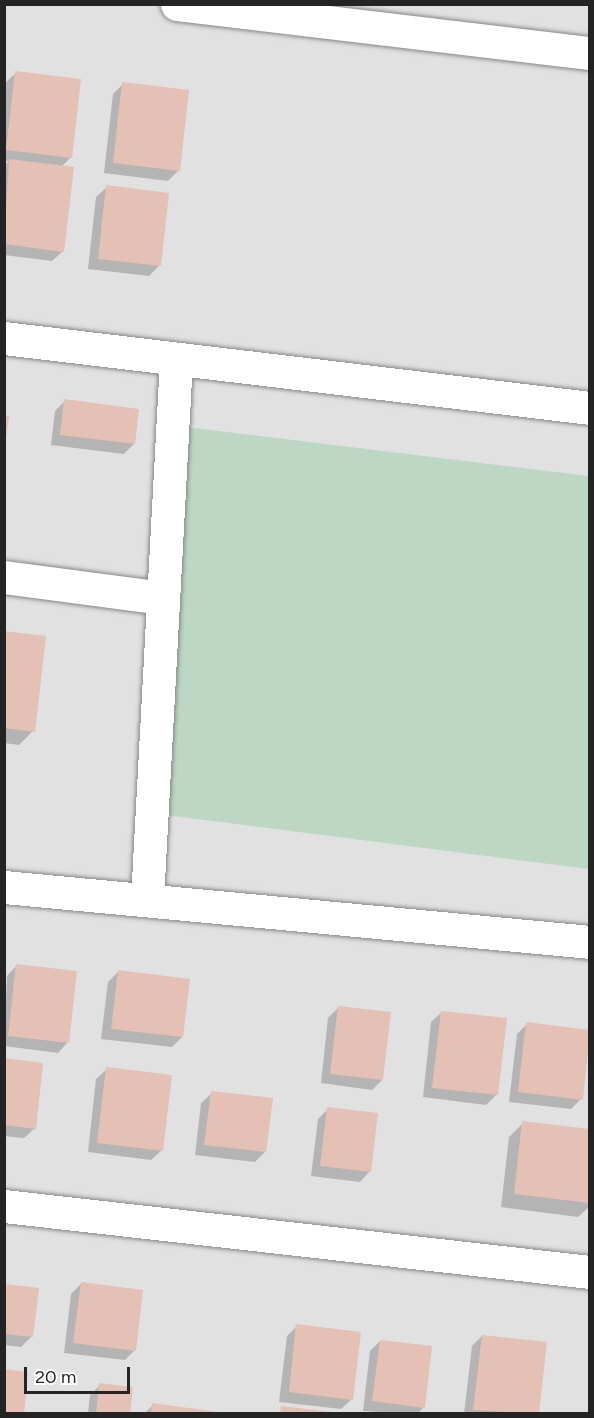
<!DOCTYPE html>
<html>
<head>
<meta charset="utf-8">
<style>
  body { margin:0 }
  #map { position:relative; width:594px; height:1418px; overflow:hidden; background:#e1e1e2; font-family:Figtree,sans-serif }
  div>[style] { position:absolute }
  .green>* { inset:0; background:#bcd7c4 }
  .shadow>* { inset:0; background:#0003 }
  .building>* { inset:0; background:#e4c0b5 }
  .roads { filter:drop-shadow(0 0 2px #888889) drop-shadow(0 0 2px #888889) }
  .minor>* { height:33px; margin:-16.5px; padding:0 16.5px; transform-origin:16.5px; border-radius:16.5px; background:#fff }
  span { translate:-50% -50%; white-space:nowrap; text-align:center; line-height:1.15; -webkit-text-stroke:6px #fff; paint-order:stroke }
  .frame { position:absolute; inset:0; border:6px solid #242424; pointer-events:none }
  .scale { position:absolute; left:24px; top:1367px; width:106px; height:27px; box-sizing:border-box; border:3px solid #242424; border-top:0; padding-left:8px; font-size:18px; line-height:21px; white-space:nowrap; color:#242424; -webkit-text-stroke:4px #fff; paint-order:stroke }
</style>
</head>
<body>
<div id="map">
  <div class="green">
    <div style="clip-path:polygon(185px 427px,589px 476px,589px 869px,165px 815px)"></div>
  </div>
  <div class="shadow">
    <div style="clip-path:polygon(16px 73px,71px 157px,61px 167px,63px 251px,52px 261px,4px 255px,4px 166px,9px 161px,4px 161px,4px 91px,5px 83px)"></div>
    <div style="clip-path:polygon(123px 84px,178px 171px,168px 181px,104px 173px,113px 94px)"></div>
    <div style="clip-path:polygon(107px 187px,159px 266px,149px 276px,88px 269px,96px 197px)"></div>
    <div style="clip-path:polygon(65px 401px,134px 444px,124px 454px,51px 445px,55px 411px)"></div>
    <div style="clip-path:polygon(4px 632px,33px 731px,19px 745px,4px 743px)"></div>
    <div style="clip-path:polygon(17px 965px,68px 1042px,58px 1053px,4px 1046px,7px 976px)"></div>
    <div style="clip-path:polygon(118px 972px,182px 1037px,172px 1047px,101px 1039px,108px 982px)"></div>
    <div style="clip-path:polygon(339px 1007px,382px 1080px,372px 1090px,321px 1083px,328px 1018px)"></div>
    <div style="clip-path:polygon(442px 1012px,496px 1095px,486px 1105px,423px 1097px,431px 1022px)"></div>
    <div style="clip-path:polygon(527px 1024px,581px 1099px,571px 1109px,509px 1102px,517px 1034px)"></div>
    <div style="clip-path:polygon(4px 1060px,35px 1128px,24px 1138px,4px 1136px)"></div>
    <div style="clip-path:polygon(107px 1069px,162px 1150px,151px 1160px,88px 1152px,96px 1079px)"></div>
    <div style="clip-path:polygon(212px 1093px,265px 1152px,255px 1162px,195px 1155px,201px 1103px)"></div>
    <div style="clip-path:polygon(328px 1109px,370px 1171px,360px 1182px,311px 1176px,318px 1119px)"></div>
    <div style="clip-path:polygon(523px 1123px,590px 1130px,590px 1206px,578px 1217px,501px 1207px,509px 1137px)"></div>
    <div style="clip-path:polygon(81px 1284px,135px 1350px,125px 1360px,64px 1353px,71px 1294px)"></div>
    <div style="clip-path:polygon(4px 1285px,32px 1336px,21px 1347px,4px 1345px)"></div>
    <div style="clip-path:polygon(297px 1326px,352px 1399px,341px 1409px,279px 1402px,287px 1336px)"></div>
    <div style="clip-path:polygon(482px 1336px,537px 1414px,464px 1414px,472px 1346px)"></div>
    <div style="clip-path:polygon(380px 1341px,424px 1407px,417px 1414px,363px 1411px,370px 1351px)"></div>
    <div style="clip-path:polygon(100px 1385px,128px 1414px,88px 1414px,90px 1395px)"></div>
    <div style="clip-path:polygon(153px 1405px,216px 1414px,144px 1414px)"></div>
  </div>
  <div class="building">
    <div style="clip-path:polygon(15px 71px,81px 79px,72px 158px,6px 150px)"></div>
    <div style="clip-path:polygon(122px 82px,189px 90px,180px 171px,113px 163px)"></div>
    <div style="clip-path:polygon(9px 159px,74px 167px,64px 252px,4px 244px)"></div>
    <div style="clip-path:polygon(106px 185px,169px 193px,161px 266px,98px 259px)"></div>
    <div style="clip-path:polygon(64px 399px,139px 409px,135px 444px,60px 435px)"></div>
    <div style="clip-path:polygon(4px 416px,9px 416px,6px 440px,4px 440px)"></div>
    <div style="clip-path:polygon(4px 631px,46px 636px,35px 732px,4px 728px)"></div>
    <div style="clip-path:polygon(16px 964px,77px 971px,69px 1043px,8px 1036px)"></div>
    <div style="clip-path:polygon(118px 970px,190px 979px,183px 1037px,111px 1029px)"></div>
    <div style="clip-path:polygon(338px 1006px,391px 1012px,383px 1080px,330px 1074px)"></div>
    <div style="clip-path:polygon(441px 1011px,507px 1018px,498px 1095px,432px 1088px)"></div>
    <div style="clip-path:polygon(526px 1022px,590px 1030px,583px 1100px,518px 1092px)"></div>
    <div style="clip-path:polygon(4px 1058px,43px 1063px,36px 1129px,4px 1125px)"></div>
    <div style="clip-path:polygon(106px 1067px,172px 1075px,163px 1151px,97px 1143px)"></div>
    <div style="clip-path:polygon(211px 1091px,273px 1098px,266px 1152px,204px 1145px)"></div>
    <div style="clip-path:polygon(327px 1107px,378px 1113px,371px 1172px,320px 1166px)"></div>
    <div style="clip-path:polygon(522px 1121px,590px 1129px,590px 1203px,514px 1194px)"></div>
    <div style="clip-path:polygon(81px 1282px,143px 1290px,136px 1351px,73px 1343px)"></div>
    <div style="clip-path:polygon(4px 1284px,39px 1288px,33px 1337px,4px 1334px)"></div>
    <div style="clip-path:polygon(296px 1324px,361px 1332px,353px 1400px,289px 1392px)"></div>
    <div style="clip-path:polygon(482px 1335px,547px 1342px,539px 1414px,473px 1410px)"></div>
    <div style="clip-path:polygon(380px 1340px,432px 1346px,425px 1408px,372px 1401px)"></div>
    <div style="clip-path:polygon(4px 1369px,28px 1372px,24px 1414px,4px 1414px)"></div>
    <div style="clip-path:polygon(99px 1383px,133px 1387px,130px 1414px,96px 1414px)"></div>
    <div style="clip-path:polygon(152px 1403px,218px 1412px,218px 1414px,151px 1414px)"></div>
    <div style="clip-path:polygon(281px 1406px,331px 1412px,331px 1414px,280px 1414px)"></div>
  </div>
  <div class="roads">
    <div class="minor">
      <div style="left:177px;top:4px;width:416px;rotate:6.8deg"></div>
      <div style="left:4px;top:338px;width:590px;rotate:6.81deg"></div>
      <div style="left:4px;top:577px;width:160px;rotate:7.5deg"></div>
      <div style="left:4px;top:887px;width:589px;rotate:5.36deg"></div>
      <div style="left:147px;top:900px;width:542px;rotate:-86.93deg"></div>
      <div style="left:4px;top:1206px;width:590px;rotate:6.43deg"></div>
    </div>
  </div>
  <div class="frame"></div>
  <div class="scale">20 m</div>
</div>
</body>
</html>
